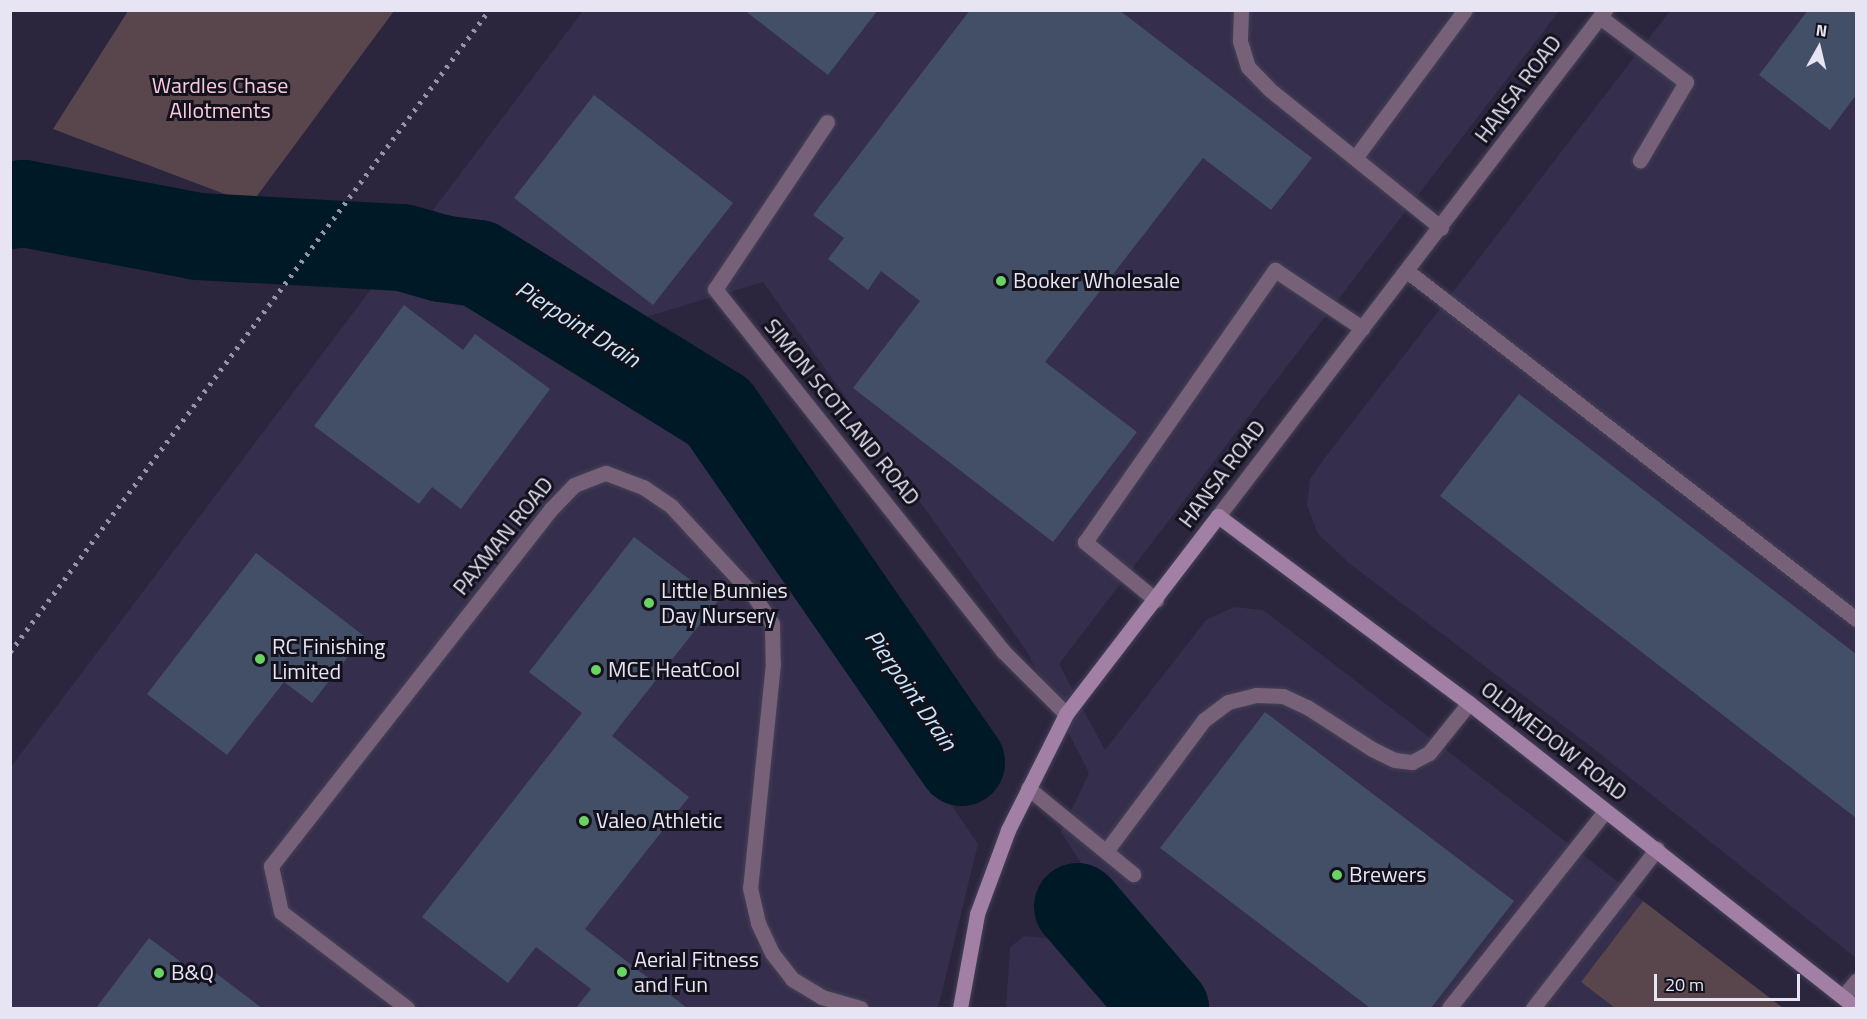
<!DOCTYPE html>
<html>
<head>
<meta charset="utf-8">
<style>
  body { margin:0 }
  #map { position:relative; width:1867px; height:1019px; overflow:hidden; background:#2b263e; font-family:"Titillium Web",sans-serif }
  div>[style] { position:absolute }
  .built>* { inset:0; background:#352e4c }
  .green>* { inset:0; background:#59464d }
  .river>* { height:87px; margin:-43.5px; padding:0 43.5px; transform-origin:43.5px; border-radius:43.5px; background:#001926 }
  .building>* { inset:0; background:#434f67 }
  .roads { filter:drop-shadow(0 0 2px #454157) drop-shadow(0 0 2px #454157) }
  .lane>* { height:15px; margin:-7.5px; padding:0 7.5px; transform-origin:7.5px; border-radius:7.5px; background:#776179 }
  .street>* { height:15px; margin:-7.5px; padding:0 7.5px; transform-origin:7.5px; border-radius:7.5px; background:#776179 }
  .secondary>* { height:15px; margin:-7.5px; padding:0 7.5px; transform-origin:7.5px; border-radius:7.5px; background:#a27fa5 }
  .rail>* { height:4.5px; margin-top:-2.25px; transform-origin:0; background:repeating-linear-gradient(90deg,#9793a7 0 3px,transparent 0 9px) }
  .dots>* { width:16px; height:16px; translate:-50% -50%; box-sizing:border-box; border:3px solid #13111c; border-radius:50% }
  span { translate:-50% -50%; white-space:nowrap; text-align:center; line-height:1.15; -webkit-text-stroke:6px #13111c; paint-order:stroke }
  .park-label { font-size:22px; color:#f9cadb }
  .street-label { font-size:22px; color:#e7e4f4 }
  .poi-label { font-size:22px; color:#e7e4f4 }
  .left { translate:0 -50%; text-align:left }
  .water-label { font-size:24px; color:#c5e5f8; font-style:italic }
  .frame { position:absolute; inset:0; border:12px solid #e7e4f4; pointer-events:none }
  .north { position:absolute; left:1789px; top:18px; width:60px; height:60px; -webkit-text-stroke:4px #13111c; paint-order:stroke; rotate:8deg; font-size:16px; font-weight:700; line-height:24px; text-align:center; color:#e7e4f4 }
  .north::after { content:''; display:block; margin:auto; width:21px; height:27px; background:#e7e4f4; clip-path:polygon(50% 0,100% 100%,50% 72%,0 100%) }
  .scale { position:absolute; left:1654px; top:974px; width:146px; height:27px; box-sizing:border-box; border:3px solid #e7e4f4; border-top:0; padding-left:8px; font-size:18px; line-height:21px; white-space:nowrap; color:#e7e4f4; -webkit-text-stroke:4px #13111c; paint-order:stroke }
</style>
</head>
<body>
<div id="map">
  <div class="built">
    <div style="clip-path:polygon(583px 11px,1559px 11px,1059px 664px,1105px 750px,1206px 620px,1234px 607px,1263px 610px,1783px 1008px,1207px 1008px,1095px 885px,1061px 832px,1089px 773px,1026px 650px,763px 282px,632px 321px,433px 210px)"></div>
    <div style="clip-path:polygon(1670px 11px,1856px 11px,1856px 958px,1594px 749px,1350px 564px,1318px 534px,1307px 505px,1310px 479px,1324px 459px)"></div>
    <div style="clip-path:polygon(393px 260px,453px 274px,488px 292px,629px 370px,686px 418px,978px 844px,938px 1008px,11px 1008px,10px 768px)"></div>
    <div style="clip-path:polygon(1024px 936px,1064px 940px,1125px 1008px,1006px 1008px,1010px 947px)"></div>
  </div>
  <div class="green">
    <div style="clip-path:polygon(128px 11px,128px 10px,394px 11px,251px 204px,53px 129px)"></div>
    <div style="clip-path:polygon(1643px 901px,1783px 1008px,1615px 1008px,1581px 982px)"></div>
  </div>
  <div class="river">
    <div style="left:10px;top:205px;width:13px;rotate:-9deg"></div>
    <div style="left:23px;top:203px;width:177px;rotate:10.7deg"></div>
    <div style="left:197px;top:236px;width:205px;rotate:3.1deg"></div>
    <div style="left:402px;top:247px;width:41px;rotate:15.8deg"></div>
    <div style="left:441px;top:258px;width:37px;rotate:8deg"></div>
    <div style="left:478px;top:263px;width:282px;rotate:31.7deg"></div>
    <div style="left:718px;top:411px;width:427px;rotate:55.3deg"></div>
    <div style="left:1077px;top:906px;width:135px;rotate:49.2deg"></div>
  </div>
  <div class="building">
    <div style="clip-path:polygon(744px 10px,878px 10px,828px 75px)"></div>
    <div style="clip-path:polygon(970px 10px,1119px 10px,1312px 158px,1271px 210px,1203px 158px,1045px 362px,1137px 432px,1053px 542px,853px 388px,920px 301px,881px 271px,868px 290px,828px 259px,844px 238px,813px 215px)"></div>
    <div style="clip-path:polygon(1808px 10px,1856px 10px,1856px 95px,1830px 130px,1759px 75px)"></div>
    <div style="clip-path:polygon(594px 95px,733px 203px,653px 305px,514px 198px)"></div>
    <div style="clip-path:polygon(404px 305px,463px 350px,475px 334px,550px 389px,461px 509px,432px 487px,419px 504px,314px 426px)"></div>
    <div style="clip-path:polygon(1519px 394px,1856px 654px,1856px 818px,1440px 496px)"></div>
    <div style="clip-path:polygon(634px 537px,718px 601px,612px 736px,689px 797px,585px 929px,687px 1008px,576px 1008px,591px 989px,536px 947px,508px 983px,422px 917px,582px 713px,529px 672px)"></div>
    <div style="clip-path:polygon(256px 553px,364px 636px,312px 703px,284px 682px,227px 755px,147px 694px)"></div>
    <div style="clip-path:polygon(1265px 712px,1514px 901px,1431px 1008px,1370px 1008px,1160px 848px)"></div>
    <div style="clip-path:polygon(149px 938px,202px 978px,209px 968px,262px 1008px,96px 1008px)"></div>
  </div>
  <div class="roads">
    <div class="lane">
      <div style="left:1241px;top:10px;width:31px;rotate:92deg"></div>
      <div style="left:1240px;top:41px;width:27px;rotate:73deg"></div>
      <div style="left:1248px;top:67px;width:30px;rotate:46deg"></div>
      <div style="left:1269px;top:89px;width:221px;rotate:38.9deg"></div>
      <div style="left:1600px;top:17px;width:108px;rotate:37.1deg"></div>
      <div style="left:1686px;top:82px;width:91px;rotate:120.5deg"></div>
      <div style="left:827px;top:122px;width:201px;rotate:123.8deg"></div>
      <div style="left:715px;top:289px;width:463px;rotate:51.5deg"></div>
      <div style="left:1003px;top:651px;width:89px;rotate:45deg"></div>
      <div style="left:1355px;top:158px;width:184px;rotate:-53.4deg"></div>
      <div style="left:1407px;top:271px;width:568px;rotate:37.78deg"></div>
      <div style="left:1156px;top:600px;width:92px;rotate:-140.8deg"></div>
      <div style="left:1085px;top:542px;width:332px;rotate:-55.1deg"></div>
      <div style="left:1275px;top:270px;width:105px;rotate:33.7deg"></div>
      <div style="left:1028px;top:788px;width:136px;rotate:39.3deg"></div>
      <div style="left:1107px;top:850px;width:162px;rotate:-53.3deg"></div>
      <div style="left:1204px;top:720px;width:30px;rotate:-37deg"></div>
      <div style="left:1228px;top:702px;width:29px;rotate:-14deg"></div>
      <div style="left:1256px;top:695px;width:27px;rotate:2deg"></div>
      <div style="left:1283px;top:696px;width:26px;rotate:25deg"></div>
      <div style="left:1307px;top:707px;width:77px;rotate:32.9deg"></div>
      <div style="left:1372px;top:749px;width:25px;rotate:26deg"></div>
      <div style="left:1395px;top:760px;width:17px;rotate:7deg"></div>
      <div style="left:1412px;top:762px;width:19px;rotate:-28deg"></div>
      <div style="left:1429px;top:753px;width:64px;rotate:-51.3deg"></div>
      <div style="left:1843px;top:997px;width:21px;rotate:-51deg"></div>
      <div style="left:407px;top:1008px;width:158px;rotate:-142.7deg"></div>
      <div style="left:281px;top:912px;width:47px;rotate:-102.3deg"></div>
      <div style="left:271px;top:866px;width:454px;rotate:-51.9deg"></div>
      <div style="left:551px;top:509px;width:33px;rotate:-46deg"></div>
      <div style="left:574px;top:485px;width:34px;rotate:-21deg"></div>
      <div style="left:606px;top:473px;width:40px;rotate:21deg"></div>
      <div style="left:643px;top:487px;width:34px;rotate:34deg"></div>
      <div style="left:671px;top:506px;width:122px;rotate:47.3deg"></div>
      <div style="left:754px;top:596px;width:33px;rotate:57deg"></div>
      <div style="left:772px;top:624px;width:39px;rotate:89deg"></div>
      <div style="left:773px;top:663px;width:226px;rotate:95.8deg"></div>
      <div style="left:750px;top:888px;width:36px;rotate:77deg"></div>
      <div style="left:758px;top:923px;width:33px;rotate:65deg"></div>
      <div style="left:772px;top:953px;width:33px;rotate:52deg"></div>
      <div style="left:792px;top:979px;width:35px;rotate:31deg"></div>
      <div style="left:822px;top:997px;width:40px;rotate:16deg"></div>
      <div style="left:1449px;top:1008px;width:251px;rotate:-51.6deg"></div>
      <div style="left:1533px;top:1008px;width:202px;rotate:-52.1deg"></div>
    </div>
    <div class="street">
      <div style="left:1218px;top:516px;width:637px;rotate:-52.59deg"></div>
    </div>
    <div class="secondary">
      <div style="left:960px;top:1008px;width:96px;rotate:-79.7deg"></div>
      <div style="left:977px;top:914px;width:90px;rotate:-69.7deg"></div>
      <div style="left:1008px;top:830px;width:130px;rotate:-63.4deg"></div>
      <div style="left:1066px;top:714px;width:250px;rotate:-52.5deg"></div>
      <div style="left:1218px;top:516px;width:313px;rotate:36.7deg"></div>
      <div style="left:1469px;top:703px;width:493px;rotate:38.2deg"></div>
    </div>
  </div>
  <div class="rail">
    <div style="left:10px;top:652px;width:801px;rotate:-53.27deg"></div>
  </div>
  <div class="dots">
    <div style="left:1001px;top:281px;background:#6ad363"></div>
    <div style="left:649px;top:603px;background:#6ad363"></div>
    <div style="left:260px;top:659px;background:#6ad363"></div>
    <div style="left:596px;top:670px;background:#6ad363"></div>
    <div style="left:584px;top:821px;background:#6ad363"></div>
    <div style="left:1337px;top:875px;background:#6ad363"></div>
    <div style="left:622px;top:972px;background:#6ad363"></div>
    <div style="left:159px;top:973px;background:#6ad363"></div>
  </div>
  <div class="park-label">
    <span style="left:220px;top:98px">Wardles Chase<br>Allotments</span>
  </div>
  <div class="street-label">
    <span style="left:1518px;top:89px;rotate:-53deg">HANSA ROAD</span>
    <span style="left:842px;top:412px;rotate:51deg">SIMON SCOTLAND ROAD</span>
    <span style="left:1222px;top:474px;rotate:-53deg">HANSA ROAD</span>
    <span style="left:503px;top:536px;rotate:-51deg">PAXMAN ROAD</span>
    <span style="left:1554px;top:741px;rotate:38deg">OLDMEDOW ROAD</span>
  </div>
  <div class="poi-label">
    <span class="left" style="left:1013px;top:281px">Booker Wholesale</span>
    <span class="left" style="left:661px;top:603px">Little Bunnies<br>Day Nursery</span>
    <span class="left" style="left:272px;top:659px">RC Finishing<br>Limited</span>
    <span class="left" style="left:608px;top:670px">MCE HeatCool</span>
    <span class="left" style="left:596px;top:821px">Valeo Athletic</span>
    <span class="left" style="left:1349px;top:875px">Brewers</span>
    <span class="left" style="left:634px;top:972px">Aerial Fitness<br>and Fun</span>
    <span class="left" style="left:171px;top:973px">B&amp;Q</span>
  </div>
  <div class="water-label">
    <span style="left:578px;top:324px;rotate:32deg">Pierpoint Drain</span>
    <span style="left:911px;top:690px;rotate:55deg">Pierpoint Drain</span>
  </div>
  <div class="frame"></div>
  <div class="north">N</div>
  <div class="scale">20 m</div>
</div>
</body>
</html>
